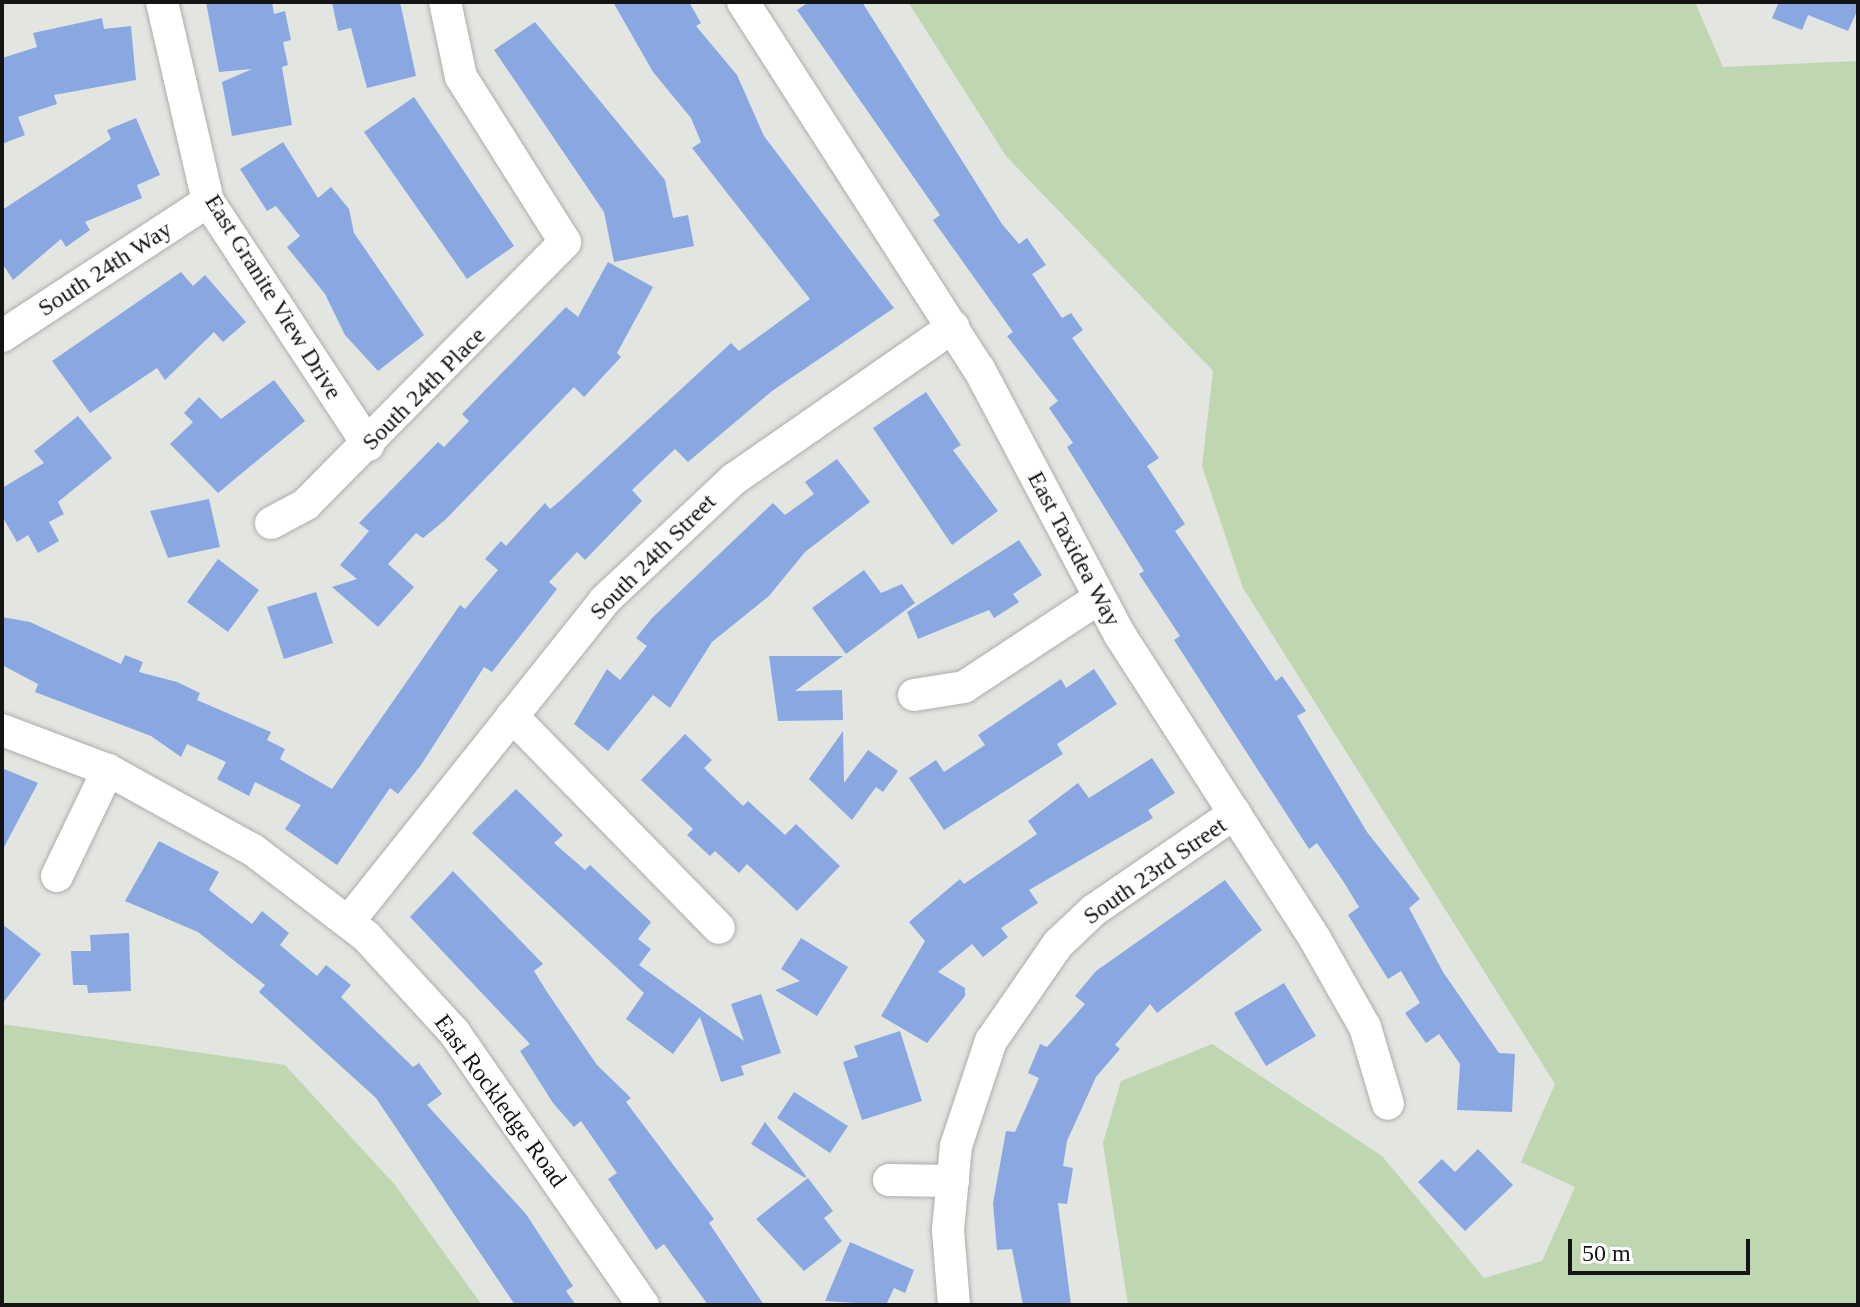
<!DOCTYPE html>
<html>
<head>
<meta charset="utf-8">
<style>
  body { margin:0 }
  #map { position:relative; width:1860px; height:1307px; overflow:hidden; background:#e3e5e1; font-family:Georgia,serif }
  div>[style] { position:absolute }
  .green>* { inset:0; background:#bfd7b1 }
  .building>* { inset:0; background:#89a8e2 }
  .roads { filter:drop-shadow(0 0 2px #abaeaa) drop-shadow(0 0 2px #abaeaa) }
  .minor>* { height:32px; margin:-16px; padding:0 16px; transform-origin:16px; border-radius:16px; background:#fff }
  span { translate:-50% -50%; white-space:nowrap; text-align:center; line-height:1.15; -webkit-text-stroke:6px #fff; paint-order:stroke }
  .street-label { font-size:24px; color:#131413 }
  .frame { position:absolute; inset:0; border:4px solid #131413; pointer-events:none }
  .scale { position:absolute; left:1568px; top:1239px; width:182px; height:36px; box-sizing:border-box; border:4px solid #131413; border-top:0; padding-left:10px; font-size:24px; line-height:28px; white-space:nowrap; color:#131413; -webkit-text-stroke:6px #fff; paint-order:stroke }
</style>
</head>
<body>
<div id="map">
  <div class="green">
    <div style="clip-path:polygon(908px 2px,1695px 2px,1723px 67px,1858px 61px,1858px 1305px,1128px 1305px,1103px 1143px,1121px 1081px,1212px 1044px,1382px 1156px,1484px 1278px,1542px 1261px,1575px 1187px,1521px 1162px,1555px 1084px,1243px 588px,1202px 466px,1213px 371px,1006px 156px)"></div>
    <div style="clip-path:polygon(2px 1024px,285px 1065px,395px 1185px,482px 1305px,2px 1305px)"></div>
  </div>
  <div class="building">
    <div style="clip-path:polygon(206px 2px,272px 2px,274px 14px,285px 11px,291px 40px,283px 42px,288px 65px,282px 67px,292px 125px,232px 136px,222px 82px,252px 69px,219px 72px)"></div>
    <div style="clip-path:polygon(332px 2px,400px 2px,416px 76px,367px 88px,351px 28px,338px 31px)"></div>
    <div style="clip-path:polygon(613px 2px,689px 2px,701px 23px,696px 26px,737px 75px,764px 136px,894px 308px,772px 391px,688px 462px,675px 449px,632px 490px,642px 501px,585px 560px,577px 552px,549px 582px,557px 589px,492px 672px,484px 667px,421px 765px,398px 794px,390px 788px,337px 865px,285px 829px,301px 805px,255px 782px,249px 796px,217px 779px,226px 762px,187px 744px,181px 757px,151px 736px,35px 692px,38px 684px,2px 665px,2px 617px,30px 622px,121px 664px,125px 655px,143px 662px,139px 672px,177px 682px,200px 693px,197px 700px,271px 732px,267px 740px,285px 749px,280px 759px,332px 789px,460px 605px,465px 609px,498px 570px,485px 559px,501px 541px,506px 546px,545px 503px,550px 509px,561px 500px,731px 343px,739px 351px,810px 299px,692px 148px,701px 142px,691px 118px,653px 72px)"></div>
    <div style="clip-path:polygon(809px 2px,862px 2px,1002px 224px,1019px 244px,1027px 238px,1046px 265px,1032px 274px,1062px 318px,1071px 313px,1083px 330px,1072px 338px,1159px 458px,1147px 466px,1185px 524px,1175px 531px,1276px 681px,1282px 676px,1306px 711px,1297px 716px,1367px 832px,1420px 899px,1409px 908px,1443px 972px,1499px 1053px,1515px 1054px,1512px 1112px,1457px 1110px,1460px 1064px,1439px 1034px,1426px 1043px,1405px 1013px,1420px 1003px,1401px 971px,1388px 979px,1348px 915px,1359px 907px,1343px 881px,1317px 843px,1309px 849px,1174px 640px,1180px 636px,1139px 574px,1144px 571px,1067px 447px,1073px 443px,1049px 408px,1058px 401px,1007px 336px,1013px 332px,933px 220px,940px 215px,797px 10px)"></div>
    <div style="clip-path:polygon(1779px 2px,1858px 2px,1858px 9px,1848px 31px,1808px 15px,1802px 30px,1772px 18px)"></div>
    <div style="clip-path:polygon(102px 18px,104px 29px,131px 26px,136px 80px,54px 95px,57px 104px,18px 117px,25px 135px,2px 144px,2px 58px,37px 47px,33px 33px)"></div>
    <div style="clip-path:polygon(535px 22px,665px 180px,673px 218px,688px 215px,694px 246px,614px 262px,604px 212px,494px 50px)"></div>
    <div style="clip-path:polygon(414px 97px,514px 246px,467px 279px,364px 132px)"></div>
    <div style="clip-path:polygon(136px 118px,160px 175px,137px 185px,142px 198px,85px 222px,90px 230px,66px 247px,61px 239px,13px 280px,2px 263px,2px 210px,111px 139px,107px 130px)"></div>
    <div style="clip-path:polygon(283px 142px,318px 198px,331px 187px,349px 209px,354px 233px,424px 335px,378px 371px,345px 335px,325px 294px,287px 247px,300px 236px,276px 206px,267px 211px,240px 169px)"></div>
    <div style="clip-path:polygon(608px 262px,653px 287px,617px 353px,621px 357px,584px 397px,574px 387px,445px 520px,423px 538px,416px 533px,388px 564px,414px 587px,378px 627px,332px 587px,357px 579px,340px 565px,369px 531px,359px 523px,438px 442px,444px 447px,469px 421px,462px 414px,566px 307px,578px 317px)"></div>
    <div style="clip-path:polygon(181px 272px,193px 286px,205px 275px,246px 322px,223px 342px,214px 332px,165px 380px,157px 368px,90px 413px,52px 361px)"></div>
    <div style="clip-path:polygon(274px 380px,305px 421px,218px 493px,170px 444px,193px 422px,184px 413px,199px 397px,221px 419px)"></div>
    <div style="clip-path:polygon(926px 392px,961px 445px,953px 450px,998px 511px,952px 545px,873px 428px)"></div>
    <div style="clip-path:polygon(78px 416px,112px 458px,58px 502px,64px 514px,49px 522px,59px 541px,38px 553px,28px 535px,17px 542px,2px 516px,2px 488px,44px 463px,34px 451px)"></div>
    <div style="clip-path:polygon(837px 459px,870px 502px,805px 552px,769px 596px,712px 642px,670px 708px,653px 695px,608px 751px,574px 724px,607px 669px,620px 680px,647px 646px,636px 638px,652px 618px,773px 503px,785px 515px,814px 494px,805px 482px)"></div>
    <div style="clip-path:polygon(209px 499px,220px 547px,168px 558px,150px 511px)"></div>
    <div style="clip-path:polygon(1019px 540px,1042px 575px,1013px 594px,1019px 602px,994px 618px,989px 610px,918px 639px,907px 612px)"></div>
    <div style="clip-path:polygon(218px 559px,259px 590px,228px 632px,187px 602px)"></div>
    <div style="clip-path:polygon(864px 570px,881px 593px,902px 584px,915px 603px,846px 654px,812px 608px)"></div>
    <div style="clip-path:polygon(316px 592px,333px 643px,284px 659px,267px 607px)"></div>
    <div style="clip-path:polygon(769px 656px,843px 656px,795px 691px,842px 690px,843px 720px,778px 721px)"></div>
    <div style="clip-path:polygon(1094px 669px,1117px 704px,1057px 744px,1063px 754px,944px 830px,909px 778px,936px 760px,944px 772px,985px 745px,978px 735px,1061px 679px,1066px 688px)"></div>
    <div style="clip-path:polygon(843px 731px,844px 783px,868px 750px,898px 771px,883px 792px,876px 787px,852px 820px,809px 779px)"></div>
    <div style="clip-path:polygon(685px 734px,712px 760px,704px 768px,743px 806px,748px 801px,785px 835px,796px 824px,840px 866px,797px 911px,747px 864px,739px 873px,715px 851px,710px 856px,687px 835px,693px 829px,641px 780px)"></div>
    <div style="clip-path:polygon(1152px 758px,1175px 793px,1148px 810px,1153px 818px,1029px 890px,1038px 903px,1001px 928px,1008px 937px,983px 957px,972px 944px,938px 972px,965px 988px,965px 996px,927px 1043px,881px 1016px,925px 941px,909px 922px,960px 879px,964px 884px,1037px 834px,1028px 821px,1078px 783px,1089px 798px)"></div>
    <div style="clip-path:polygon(2px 768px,38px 783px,3px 849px,2px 849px)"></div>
    <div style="clip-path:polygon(516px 789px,563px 835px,554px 843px,585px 870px,590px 865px,651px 922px,638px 939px,651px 949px,639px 965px,744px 1041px,731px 1004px,761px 994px,781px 1053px,741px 1066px,744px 1075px,721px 1082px,700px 1017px,673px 1054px,626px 1019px,644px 993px,472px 833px)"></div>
    <div style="clip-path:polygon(159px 841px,219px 872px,209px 890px,252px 924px,262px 911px,289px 933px,280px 945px,317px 976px,326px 965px,351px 985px,341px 997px,413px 1067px,419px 1063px,442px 1094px,427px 1105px,526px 1214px,573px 1286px,566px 1291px,576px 1305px,515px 1305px,376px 1098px,259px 992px,265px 985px,198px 932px,125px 901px)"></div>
    <div style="clip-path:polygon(453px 871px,543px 964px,534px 971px,547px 992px,597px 1065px,631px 1098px,626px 1102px,714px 1219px,709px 1223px,764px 1305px,708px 1305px,664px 1244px,656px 1250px,608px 1179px,617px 1173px,581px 1121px,574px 1127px,553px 1103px,520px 1051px,530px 1044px,410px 917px)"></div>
    <div style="clip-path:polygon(1225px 880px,1262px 930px,1157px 1013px,1150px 1004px,1115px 1045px,1120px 1049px,1096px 1077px,1067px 1141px,1063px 1166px,1073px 1168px,1067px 1204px,1058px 1203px,1071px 1305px,1023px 1305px,1012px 1249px,997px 1250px,993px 1203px,1006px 1131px,1015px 1132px,1039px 1078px,1028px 1073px,1040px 1044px,1047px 1047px,1085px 1004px,1075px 996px,1096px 971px)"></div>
    <div style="clip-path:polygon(2px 924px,41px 954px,2px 1004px)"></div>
    <div style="clip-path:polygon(129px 933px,131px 991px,88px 993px,87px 985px,73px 985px,71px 951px,91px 951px,90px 935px)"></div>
    <div style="clip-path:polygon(801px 938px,848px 967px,817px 1016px,775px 990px,800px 981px,781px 969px)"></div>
    <div style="clip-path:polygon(1284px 983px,1316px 1036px,1266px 1066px,1234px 1013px)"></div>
    <div style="clip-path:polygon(900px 1031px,922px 1101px,862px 1120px,843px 1062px,858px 1057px,854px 1046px)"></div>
    <div style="clip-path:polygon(794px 1092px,848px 1126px,830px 1153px,777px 1118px)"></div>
    <div style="clip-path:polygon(765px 1122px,806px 1176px,805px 1178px,751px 1144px)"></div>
    <div style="clip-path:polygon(1478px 1149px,1513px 1185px,1465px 1231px,1418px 1182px,1442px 1159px,1455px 1172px)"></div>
    <div style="clip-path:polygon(808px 1178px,833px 1211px,824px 1218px,842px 1241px,804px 1271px,756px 1219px)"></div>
    <div style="clip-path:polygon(850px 1242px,914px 1270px,905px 1293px,894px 1288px,886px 1305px,825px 1301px)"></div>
  </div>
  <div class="roads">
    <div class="minor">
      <div style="left:162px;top:2px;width:204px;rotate:77deg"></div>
      <div style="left:208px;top:201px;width:292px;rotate:56.7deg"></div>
      <div style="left:743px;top:2px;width:436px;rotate:57.3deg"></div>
      <div style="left:979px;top:369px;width:301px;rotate:62.1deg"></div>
      <div style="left:1120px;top:635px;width:361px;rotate:57.3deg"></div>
      <div style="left:1315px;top:939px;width:101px;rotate:60.4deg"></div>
      <div style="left:1365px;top:1027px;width:80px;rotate:73.4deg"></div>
      <div style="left:2px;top:336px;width:246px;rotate:-33.2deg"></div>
      <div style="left:271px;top:523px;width:40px;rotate:-28deg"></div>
      <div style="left:306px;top:504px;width:368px;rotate:-45.3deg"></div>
      <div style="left:565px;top:242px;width:195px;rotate:-122.2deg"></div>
      <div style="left:461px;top:77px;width:77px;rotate:-102deg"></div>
      <div style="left:914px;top:695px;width:51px;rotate:-9.1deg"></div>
      <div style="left:964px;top:687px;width:162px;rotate:-33.4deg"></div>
      <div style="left:512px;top:716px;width:296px;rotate:45.7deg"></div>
      <div style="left:2px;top:730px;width:113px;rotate:20.7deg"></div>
      <div style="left:108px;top:770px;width:166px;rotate:28.9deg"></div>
      <div style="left:253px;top:850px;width:142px;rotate:37.3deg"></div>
      <div style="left:366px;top:936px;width:130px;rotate:47.5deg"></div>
      <div style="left:454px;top:1032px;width:332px;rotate:55.3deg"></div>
      <div style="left:57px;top:876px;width:118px;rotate:-64.3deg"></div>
      <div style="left:349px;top:921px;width:409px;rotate:-51.4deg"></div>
      <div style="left:604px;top:601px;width:178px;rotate:-43.2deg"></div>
      <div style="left:734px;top:479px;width:267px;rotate:-34.8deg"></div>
      <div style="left:889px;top:1180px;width:64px;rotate:0.9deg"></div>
      <div style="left:954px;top:1305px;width:75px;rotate:-94.6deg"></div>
      <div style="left:948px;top:1230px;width:84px;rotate:-84.6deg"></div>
      <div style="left:956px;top:1146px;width:111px;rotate:-71.6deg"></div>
      <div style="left:991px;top:1041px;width:118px;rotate:-55.4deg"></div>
      <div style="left:1058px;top:944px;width:50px;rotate:-43.4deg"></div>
      <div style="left:1094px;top:910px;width:171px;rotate:-34.5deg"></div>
    </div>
  </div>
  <div class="street-label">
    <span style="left:105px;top:269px;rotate:-33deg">South 24th Way</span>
    <span style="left:273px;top:297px;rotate:58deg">East Granite View Drive</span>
    <span style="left:424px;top:389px;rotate:-45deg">South 24th Place</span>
    <span style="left:1074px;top:549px;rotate:62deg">East Taxidea Way</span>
    <span style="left:653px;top:557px;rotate:-45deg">South 24th Street</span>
    <span style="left:1155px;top:871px;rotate:-35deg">South 23rd Street</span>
    <span style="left:500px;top:1101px;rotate:54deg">East Rockledge Road</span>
  </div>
  <div class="frame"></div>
  <div class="scale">50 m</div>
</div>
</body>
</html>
